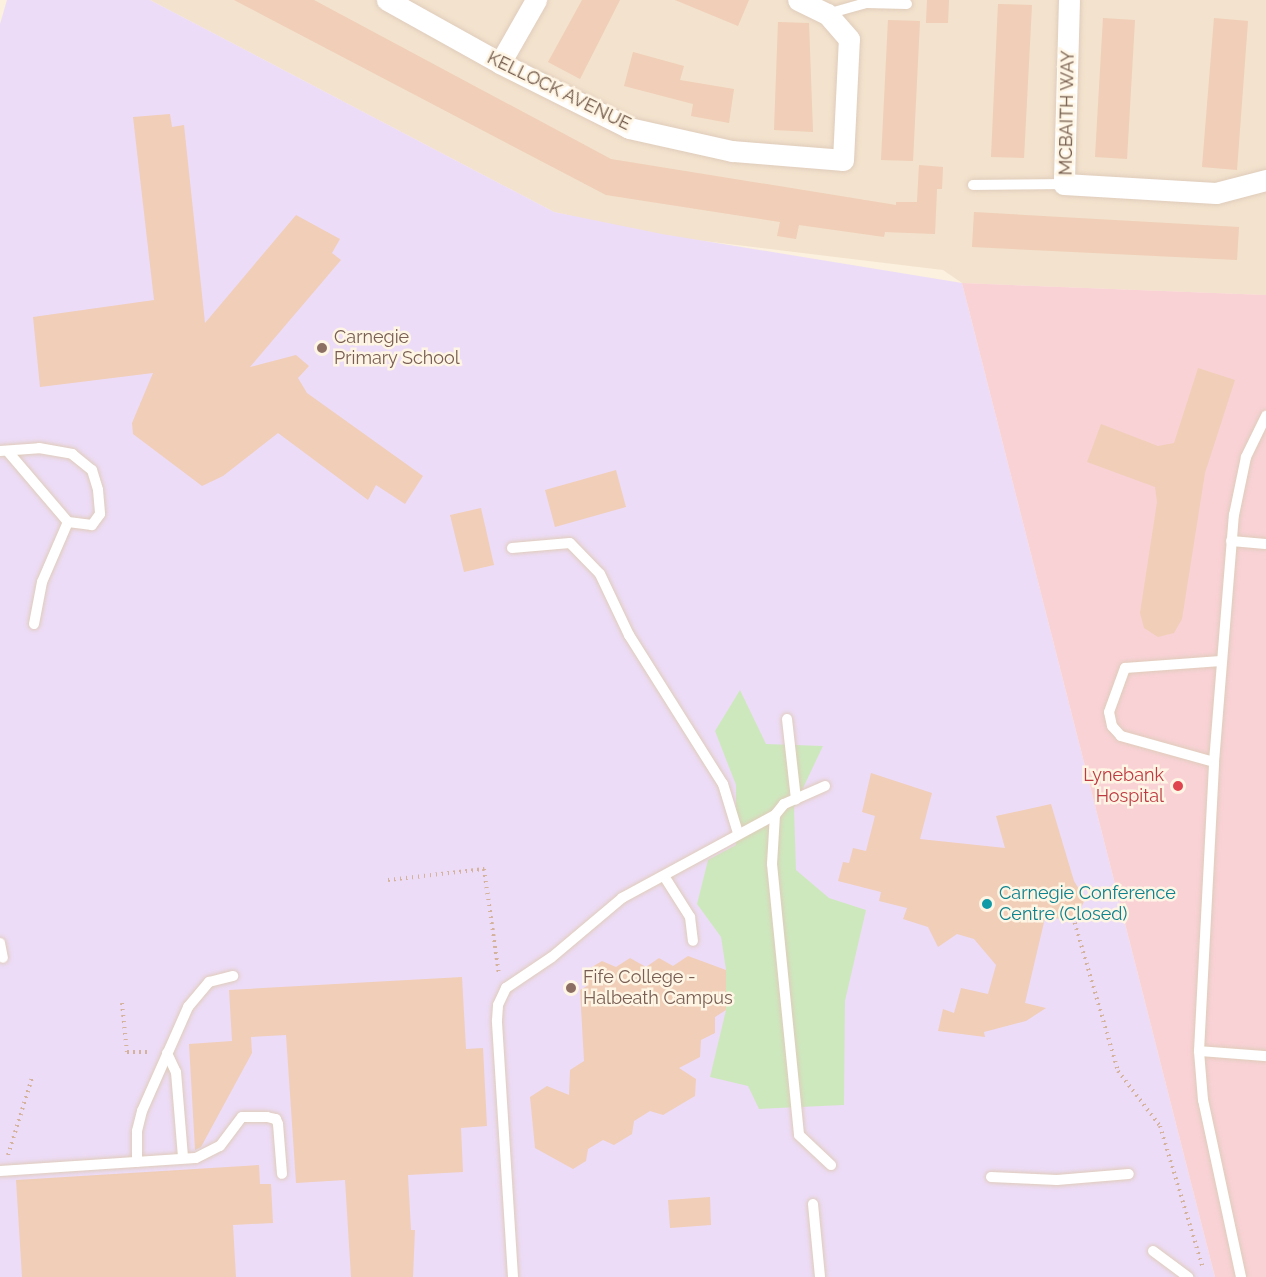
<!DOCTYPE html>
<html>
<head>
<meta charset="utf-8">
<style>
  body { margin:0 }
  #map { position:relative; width:1266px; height:1277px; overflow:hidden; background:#fbf1de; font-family:Raleway,sans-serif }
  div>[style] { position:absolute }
  .residential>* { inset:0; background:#f3e2cd }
  .education>* { inset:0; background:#eddcf7 }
  .medical>* { inset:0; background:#f9d2d6 }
  .green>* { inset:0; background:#cee8be }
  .building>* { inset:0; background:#f0ceb7 }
  .path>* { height:4px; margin-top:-2px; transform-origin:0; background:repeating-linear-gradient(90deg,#d4b29b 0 1.5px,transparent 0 6px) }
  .roads { filter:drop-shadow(0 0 2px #dfccbb) drop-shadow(0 0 2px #dfccbb) }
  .lane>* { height:10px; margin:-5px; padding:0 5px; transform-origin:5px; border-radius:5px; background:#fff }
  .street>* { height:21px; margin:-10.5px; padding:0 10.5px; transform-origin:10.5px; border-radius:10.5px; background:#fff }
  .dots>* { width:16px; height:16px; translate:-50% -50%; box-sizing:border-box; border:3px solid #fff5e4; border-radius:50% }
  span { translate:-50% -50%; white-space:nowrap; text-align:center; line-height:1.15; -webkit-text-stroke:5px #fff5e4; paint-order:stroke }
  .street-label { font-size:18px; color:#705747 }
  .education-label { font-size:18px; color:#785e54 }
  .left { translate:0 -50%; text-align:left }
  .health-label { font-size:18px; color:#be3a42 }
  .right { translate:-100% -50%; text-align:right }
  .culture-label { font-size:18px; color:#0d838f }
</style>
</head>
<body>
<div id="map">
  <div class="residential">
    <div style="clip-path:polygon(150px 0,1266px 0,1266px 295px,962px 283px,943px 270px,662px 236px,554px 212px)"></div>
  </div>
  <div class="education">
    <div style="clip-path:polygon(7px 0,150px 0,554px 212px,662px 234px,962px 283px,1215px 1277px,0 1277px,0 24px)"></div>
  </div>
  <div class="medical">
    <div style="clip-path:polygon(962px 283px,1266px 295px,1266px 1277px,1215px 1277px)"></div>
  </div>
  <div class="green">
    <div style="clip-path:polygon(740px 690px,766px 744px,823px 746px,794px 807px,796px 870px,829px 898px,866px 910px,845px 1001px,844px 1105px,759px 1109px,748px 1086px,710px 1077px,726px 1010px,726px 970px,721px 937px,697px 904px,708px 860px,736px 845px,736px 785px,715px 731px)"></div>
  </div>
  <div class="building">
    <div style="clip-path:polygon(234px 0,314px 0,611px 159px,896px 205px,896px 202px,917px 202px,919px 165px,943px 167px,942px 189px,937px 189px,935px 234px,885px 232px,884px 237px,799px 225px,796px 239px,777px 236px,780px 222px,606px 195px)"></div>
    <div style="clip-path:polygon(582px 0,620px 0,580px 79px,548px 62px)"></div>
    <div style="clip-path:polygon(675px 0,749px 0,738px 26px)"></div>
    <div style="clip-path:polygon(927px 0,949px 0,948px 23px,926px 23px)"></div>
    <div style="clip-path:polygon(998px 4px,1032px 5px,1024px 158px,991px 157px)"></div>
    <div style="clip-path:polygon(1103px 18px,1135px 20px,1127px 159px,1095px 157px)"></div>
    <div style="clip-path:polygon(1214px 18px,1248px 21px,1237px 170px,1202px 167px)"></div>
    <div style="clip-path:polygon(888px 20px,920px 21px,913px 161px,881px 160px)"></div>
    <div style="clip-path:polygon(778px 22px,809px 23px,813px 132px,774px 130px)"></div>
    <div style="clip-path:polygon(633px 52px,684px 66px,680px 80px,734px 89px,729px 123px,691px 116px,693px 104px,624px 86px)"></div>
    <div style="clip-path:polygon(170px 114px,172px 127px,184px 125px,205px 323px,296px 215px,340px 239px,332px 253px,341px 260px,250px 367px,296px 355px,309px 366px,298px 378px,307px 393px,423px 476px,405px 504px,376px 485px,368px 500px,278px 433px,223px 476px,202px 486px,133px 434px,132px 423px,153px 373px,40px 387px,33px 317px,154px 300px,133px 117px)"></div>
    <div style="clip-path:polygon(974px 212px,1239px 227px,1237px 260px,972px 247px)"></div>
    <div style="clip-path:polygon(1198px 368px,1235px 380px,1205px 473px,1182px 619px,1174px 633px,1158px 637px,1144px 628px,1140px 613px,1157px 502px,1155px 487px,1087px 462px,1101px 424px,1158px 446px,1174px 443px)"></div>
    <div style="clip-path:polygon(616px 470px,626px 507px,555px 527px,545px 490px)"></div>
    <div style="clip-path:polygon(481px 508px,494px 565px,464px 572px,450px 515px)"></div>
    <div style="clip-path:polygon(871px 773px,932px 793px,920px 839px,1005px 848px,996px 816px,1051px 804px,1074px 881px,1085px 899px,1078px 915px,1070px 919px,1045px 918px,1025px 1003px,1046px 1008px,1026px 1021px,984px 1032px,985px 1037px,938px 1031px,943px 1009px,954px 1013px,961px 988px,988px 994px,996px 965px,974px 939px,957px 934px,938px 947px,928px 927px,903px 919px,907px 908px,879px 901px,881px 892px,838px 881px,843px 862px,849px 863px,853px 848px,866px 851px,875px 816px,862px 812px)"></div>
    <div style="clip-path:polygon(688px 956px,726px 970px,726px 1010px,715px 1017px,715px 1033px,701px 1040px,700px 1057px,679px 1068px,696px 1079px,695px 1096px,663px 1115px,650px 1111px,634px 1121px,632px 1134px,614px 1145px,603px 1140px,588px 1149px,586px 1161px,573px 1169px,535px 1148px,530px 1097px,547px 1086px,569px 1095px,570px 1070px,584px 1061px,580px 990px,587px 986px,587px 970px,602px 961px,616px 967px,630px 958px,646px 967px,659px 958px,673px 966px)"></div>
    <div style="clip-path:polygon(462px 977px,466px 1049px,483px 1048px,487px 1126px,461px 1128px,463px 1172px,408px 1175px,411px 1230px,415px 1230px,413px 1277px,351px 1277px,345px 1180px,296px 1183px,286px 1035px,251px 1037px,252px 1053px,201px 1147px,195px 1150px,189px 1044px,232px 1041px,229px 990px)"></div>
    <div style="clip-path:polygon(259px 1165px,260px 1184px,271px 1184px,273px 1223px,233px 1225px,236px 1277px,22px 1277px,16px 1180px)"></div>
    <div style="clip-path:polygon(710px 1197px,711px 1225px,670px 1228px,668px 1200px)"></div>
  </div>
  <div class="path">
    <div style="left:388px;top:880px;width:97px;rotate:-6.5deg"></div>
    <div style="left:484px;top:869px;width:107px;rotate:81.9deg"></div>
    <div style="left:1073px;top:917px;width:160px;rotate:73.7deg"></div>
    <div style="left:1118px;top:1071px;width:69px;rotate:52.6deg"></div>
    <div style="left:1160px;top:1126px;width:148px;rotate:73.2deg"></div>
    <div style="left:122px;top:1003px;width:49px;rotate:84.2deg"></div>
    <div style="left:127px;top:1052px;width:24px"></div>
    <div style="left:8px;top:1155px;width:81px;rotate:-72.7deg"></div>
  </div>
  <div class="roads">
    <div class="lane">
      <div style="left:827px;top:14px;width:41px;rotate:-15.8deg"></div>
      <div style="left:866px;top:3px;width:41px;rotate:1.4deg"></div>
      <div style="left:973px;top:185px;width:91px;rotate:-0.6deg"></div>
      <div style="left:0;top:451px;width:39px;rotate:-4deg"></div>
      <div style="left:39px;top:448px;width:34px;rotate:10deg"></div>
      <div style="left:72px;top:454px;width:26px;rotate:39deg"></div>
      <div style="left:92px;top:470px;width:21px;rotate:73deg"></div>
      <div style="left:98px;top:490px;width:24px;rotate:85deg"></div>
      <div style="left:100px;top:514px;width:14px;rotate:126deg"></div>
      <div style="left:92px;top:525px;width:24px;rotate:-173deg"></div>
      <div style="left:68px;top:522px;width:91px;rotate:-130.5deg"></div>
      <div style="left:1231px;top:541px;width:35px;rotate:5deg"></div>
      <div style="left:512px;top:548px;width:58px;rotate:-4.9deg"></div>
      <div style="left:570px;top:543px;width:43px;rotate:45.9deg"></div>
      <div style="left:600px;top:574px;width:68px;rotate:64.6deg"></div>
      <div style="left:629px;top:635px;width:176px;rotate:57.8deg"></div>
      <div style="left:723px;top:784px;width:51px;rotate:73deg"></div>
      <div style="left:34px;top:624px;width:43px;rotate:-79.2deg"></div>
      <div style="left:42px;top:582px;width:65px;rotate:-66.6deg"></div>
      <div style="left:787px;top:719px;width:81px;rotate:83.6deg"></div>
      <div style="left:1214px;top:762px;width:97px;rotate:-164.4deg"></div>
      <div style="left:1121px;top:736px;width:13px;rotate:-132deg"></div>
      <div style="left:1112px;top:726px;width:14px;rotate:-102deg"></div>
      <div style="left:1109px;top:712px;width:47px;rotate:-70deg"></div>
      <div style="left:1125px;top:668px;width:96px;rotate:-4.2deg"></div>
      <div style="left:825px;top:786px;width:45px;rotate:156.3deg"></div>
      <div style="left:784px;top:804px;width:14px;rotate:129deg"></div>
      <div style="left:775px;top:815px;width:49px;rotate:93.5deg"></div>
      <div style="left:772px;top:864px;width:272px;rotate:84.3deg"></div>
      <div style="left:799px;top:1135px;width:44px;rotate:43.2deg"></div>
      <div style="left:664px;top:876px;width:49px;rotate:57.6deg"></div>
      <div style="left:690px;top:917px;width:24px;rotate:83deg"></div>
      <div style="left:0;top:943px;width:15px;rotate:79deg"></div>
      <div style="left:1199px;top:1051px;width:67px;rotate:4.3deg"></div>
      <div style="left:167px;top:1053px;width:21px;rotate:65deg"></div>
      <div style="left:176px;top:1072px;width:86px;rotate:85.3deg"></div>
      <div style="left:137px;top:1162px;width:31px;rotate:-90deg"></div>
      <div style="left:137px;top:1131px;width:21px;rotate:-76deg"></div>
      <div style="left:142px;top:1111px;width:114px;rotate:-66.1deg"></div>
      <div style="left:188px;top:1007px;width:33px;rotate:-50deg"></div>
      <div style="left:209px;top:982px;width:25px;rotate:-14deg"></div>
      <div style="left:0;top:1171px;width:196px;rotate:-3.8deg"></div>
      <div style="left:196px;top:1158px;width:27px;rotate:-27deg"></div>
      <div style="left:220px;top:1146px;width:36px;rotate:-53deg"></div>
      <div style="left:242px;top:1117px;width:25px"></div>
      <div style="left:267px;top:1117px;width:9px;rotate:13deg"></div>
      <div style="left:276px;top:1119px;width:5px;rotate:68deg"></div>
      <div style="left:278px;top:1124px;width:50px;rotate:85.4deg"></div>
      <div style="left:991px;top:1177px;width:66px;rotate:2.6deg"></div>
      <div style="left:1057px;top:1180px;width:72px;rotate:-4.8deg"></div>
      <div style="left:813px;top:1204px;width:73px;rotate:84.5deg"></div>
      <div style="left:1153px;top:1251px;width:44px;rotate:36.6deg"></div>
      <div style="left:513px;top:1277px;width:257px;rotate:-93.6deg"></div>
      <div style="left:497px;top:1020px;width:15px;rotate:-86deg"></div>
      <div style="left:498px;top:1005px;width:19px;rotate:-65deg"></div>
      <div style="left:506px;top:988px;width:55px;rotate:-34deg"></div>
      <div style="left:552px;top:957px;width:92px;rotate:-40.1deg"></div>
      <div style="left:622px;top:898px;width:174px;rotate:-28.5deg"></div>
      <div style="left:1241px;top:1277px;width:181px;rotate:-102.1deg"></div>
      <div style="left:1203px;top:1100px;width:49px;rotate:-94.7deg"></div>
      <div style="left:1199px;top:1051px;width:289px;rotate:-87deg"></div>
      <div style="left:1214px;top:762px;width:248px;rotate:-85.4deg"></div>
      <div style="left:1234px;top:515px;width:59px;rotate:-78.3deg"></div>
      <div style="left:1246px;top:457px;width:46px;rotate:-64deg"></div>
    </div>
    <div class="street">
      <div style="left:387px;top:0;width:129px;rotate:29.1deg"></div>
      <div style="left:500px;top:63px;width:144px;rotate:26.7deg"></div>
      <div style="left:629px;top:128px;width:106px;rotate:12.6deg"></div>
      <div style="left:732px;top:151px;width:111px;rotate:4.6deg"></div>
      <div style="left:843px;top:160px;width:121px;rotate:-87.2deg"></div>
      <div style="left:849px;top:39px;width:33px;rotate:-131deg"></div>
      <div style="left:827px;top:14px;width:32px;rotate:-154deg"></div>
      <div style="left:1069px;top:0;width:184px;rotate:91.6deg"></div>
      <div style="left:1064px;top:184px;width:152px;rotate:3.4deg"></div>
      <div style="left:1216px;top:193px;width:52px;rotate:-14.6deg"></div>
      <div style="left:500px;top:63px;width:73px;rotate:-60.3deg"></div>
    </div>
  </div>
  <div class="dots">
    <div style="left:322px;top:348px;background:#8d6e63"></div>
    <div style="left:1178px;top:786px;background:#e0444e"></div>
    <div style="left:987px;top:904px;background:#0f9aa8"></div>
    <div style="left:571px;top:988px;background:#8d6e63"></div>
  </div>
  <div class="street-label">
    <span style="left:559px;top:91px;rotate:26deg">KELLOCK AVENUE</span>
    <span style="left:1067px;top:113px;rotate:-89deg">MCBAITH WAY</span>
  </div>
  <div class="education-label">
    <span class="left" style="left:334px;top:348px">Carnegie<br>Primary School</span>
    <span class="left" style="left:583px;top:988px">Fife College -<br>Halbeath Campus</span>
  </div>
  <div class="health-label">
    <span class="right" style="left:1164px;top:786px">Lynebank<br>Hospital</span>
  </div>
  <div class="culture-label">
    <span class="left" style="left:999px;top:904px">Carnegie Conference<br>Centre (Closed)</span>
  </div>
</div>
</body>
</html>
